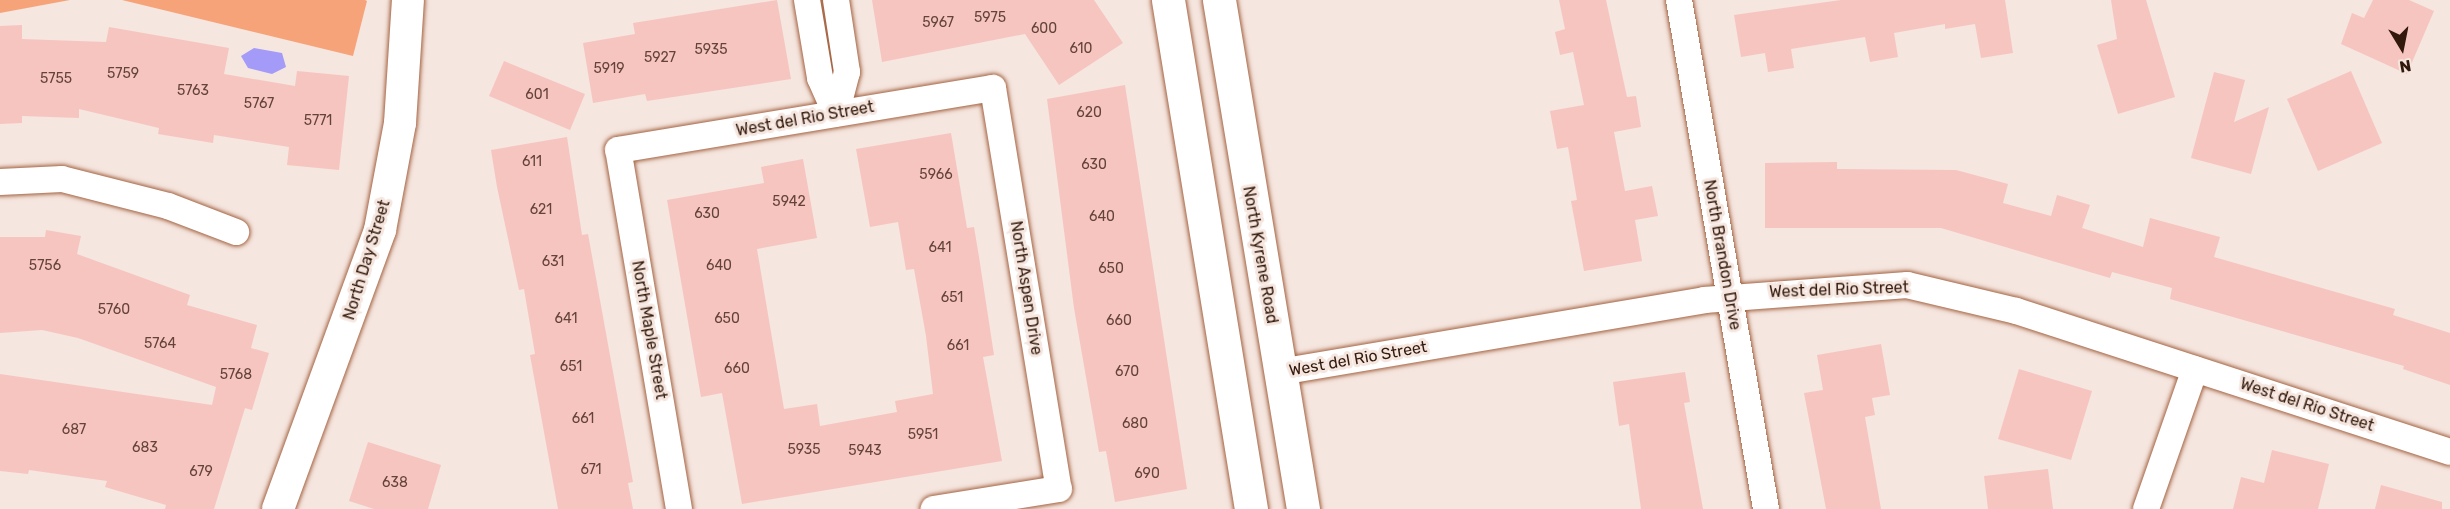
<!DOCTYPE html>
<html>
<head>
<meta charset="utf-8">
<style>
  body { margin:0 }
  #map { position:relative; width:2450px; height:509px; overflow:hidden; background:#f5e6df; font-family:Rubik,sans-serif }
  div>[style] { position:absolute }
  .green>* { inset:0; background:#f7a379 }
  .water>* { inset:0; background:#a49bf8 }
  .building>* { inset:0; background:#f7c5bf }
  .roads { filter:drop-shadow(0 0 2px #a46342) drop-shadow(0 0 2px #a46342) }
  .minor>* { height:26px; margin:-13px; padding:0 13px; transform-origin:13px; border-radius:13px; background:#fff }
  .tertiary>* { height:32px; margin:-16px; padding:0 16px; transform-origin:16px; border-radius:16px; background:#fff }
  .secondary>* { height:33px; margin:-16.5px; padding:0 16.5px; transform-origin:16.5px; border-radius:16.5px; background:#fff }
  span { translate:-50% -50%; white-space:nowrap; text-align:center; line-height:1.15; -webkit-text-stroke:6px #f5e6df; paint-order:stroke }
  .number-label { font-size:14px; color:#644438 }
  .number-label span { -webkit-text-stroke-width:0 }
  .street-label { font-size:16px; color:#33190b }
  .north { position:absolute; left:2372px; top:18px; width:60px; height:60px; -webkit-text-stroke:4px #f5e6df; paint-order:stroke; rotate:170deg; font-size:16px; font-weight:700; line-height:24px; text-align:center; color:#33190b }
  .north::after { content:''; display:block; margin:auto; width:21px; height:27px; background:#33190b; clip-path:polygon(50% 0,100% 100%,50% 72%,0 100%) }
</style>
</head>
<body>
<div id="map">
  <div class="green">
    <div style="clip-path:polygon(0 0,70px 0,0 13px)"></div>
    <div style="clip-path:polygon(122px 0,365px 0,367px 1px,353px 56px)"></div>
  </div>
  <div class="water">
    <div style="clip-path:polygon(254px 48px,282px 53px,286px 67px,272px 74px,248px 68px,241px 56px)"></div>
  </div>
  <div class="building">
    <div style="clip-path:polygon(777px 0,791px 79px,647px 101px,645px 94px,593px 103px,583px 43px,635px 34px,633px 23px)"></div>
    <div style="clip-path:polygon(872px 0,1094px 0,1123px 43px,1059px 85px,1025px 34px,882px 62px)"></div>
    <div style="clip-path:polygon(1559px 0,1606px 0,1627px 97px,1636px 96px,1641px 127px,1614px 132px,1625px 191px,1652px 186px,1658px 216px,1635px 220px,1642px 261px,1584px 271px,1571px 201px,1577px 200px,1568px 147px,1557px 149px,1550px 111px,1584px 105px,1573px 52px,1560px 55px,1555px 32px,1565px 29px)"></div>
    <div style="clip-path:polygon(1841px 0,2005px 0,2013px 53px,1981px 58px,1975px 24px,1945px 29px,1945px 24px,1894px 33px,1898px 57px,1870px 62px,1865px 37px,1791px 49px,1794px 68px,1768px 72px,1765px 53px,1741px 57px,1734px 15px)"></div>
    <div style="clip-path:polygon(2111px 0,2146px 0,2175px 97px,2118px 114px,2097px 45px,2117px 39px)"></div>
    <div style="clip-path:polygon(2373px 0,2409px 0,2434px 11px,2407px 74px,2341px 44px,2352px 13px,2364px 18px)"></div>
    <div style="clip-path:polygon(22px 25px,22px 39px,106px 42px,109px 27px,229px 48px,224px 74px,295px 86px,297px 71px,349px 76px,339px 170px,287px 165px,289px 147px,214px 135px,213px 143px,158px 134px,159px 128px,79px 109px,79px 118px,22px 116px,22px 123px,0 124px,0 26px)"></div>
    <div style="clip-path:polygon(504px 61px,585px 94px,570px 130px,489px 96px)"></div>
    <div style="clip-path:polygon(2351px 71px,2382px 143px,2318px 171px,2287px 99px)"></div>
    <div style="clip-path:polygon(2214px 72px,2245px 80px,2234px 122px,2269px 107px,2251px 174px,2191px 158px)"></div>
    <div style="clip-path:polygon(1125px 85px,1187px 489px,1115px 502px,1106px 451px,1099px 452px,1074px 308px,1047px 99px)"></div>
    <div style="clip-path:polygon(951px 133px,967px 228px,974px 227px,979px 257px,994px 355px,983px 357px,1002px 461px,742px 504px,722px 393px,701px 397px,667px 200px,764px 183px,761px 167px,803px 159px,817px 238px,757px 249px,784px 409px,817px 404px,820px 426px,897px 412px,895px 401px,933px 394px,926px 336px,914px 269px,906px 270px,898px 222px,870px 227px,856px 149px)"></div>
    <div style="clip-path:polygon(567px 137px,582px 235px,588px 234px,633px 482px,628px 483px,633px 509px,558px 509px,530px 355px,535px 354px,524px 289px,519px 290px,497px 187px,491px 150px)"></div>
    <div style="clip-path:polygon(1837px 162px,1837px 169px,1956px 170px,2008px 184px,2003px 203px,2051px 216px,2057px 195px,2090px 205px,2082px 228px,2143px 247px,2150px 218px,2220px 237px,2214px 257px,2395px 309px,2393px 315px,2450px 333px,2450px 385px,2403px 369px,2404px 366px,2170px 299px,2172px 288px,2112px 272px,2110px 278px,1941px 228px,1765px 228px,1765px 163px)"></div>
    <div style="clip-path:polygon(46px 230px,81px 236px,77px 254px,190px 295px,187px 305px,257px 325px,251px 348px,269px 353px,252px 410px,245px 408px,214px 509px,165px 509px,166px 505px,105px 487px,107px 481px,29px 470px,28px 474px,0 471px,0 374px,212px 405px,216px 387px,78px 338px,42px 330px,0 333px,0 237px,45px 237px)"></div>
    <div style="clip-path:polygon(1881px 344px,1890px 395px,1872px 398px,1875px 415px,1865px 417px,1881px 509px,1826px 509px,1804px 393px,1823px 390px,1817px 355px)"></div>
    <div style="clip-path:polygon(2019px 369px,2092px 391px,2071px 460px,1998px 439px)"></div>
    <div style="clip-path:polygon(1685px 372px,1690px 402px,1684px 403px,1703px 509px,1641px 509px,1629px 424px,1619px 426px,1613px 382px)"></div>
    <div style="clip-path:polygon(368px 442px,441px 465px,428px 509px,374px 509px,349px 501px)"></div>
    <div style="clip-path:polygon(2272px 450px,2329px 464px,2318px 509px,2233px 509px,2241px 477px,2264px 483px)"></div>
    <div style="clip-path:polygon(2048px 469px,2053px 509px,1988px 509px,1984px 476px)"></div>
    <div style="clip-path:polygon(2381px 485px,2442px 502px,2442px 509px,2375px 509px)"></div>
  </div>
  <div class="roads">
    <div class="minor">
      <div style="left:807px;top:0;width:79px;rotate:80.5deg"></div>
      <div style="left:820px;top:78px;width:39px;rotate:66deg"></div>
      <div style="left:836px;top:0;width:73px;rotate:81.3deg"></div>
      <div style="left:847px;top:72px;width:43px;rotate:104.7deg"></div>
      <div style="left:1679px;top:0;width:516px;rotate:80.3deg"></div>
      <div style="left:0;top:182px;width:62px;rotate:-2.8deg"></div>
      <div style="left:62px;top:179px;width:109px;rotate:14.3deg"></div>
      <div style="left:168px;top:206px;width:73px;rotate:20.9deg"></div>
      <div style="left:1280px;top:372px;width:430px;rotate:-9.6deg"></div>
      <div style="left:1704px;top:300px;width:204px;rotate:-4.2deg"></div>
      <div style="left:1907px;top:285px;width:112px;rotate:13.4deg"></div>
      <div style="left:2016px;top:311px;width:456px;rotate:18deg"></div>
      <div style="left:679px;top:509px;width:364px;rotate:-99.6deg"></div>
      <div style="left:618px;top:150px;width:380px;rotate:-9.4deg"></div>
      <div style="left:993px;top:88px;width:406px;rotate:80.7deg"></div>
      <div style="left:1059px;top:489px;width:127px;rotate:170.9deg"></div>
      <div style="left:2146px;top:509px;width:148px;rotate:-70.7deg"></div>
    </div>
    <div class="tertiary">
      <div style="left:278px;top:509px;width:297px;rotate:-69.9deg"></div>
      <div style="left:380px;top:230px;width:109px;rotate:-79.4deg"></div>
      <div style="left:400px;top:123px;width:123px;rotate:-86.3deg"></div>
    </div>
    <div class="secondary">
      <div style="left:1168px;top:0;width:516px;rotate:80.74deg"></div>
      <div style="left:1219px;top:0;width:516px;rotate:80.63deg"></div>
    </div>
  </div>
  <div class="number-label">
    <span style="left:990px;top:18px">5975</span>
    <span style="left:938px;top:23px">5967</span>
    <span style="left:1044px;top:29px">600</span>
    <span style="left:1081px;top:49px">610</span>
    <span style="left:711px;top:50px">5935</span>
    <span style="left:660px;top:58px">5927</span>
    <span style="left:609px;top:69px">5919</span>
    <span style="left:123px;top:74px">5759</span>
    <span style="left:56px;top:79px">5755</span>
    <span style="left:193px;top:91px">5763</span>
    <span style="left:537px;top:95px">601</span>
    <span style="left:259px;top:104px">5767</span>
    <span style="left:1089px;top:113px">620</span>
    <span style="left:318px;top:121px">5771</span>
    <span style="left:532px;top:162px">611</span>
    <span style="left:1094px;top:165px">630</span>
    <span style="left:936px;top:175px">5966</span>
    <span style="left:789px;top:202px">5942</span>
    <span style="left:541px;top:210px">621</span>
    <span style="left:707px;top:214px">630</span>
    <span style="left:1102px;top:217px">640</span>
    <span style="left:940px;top:248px">641</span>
    <span style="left:553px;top:262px">631</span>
    <span style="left:45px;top:266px">5756</span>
    <span style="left:719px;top:266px">640</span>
    <span style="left:1111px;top:269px">650</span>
    <span style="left:952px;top:298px">651</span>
    <span style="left:114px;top:310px">5760</span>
    <span style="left:566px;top:319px">641</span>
    <span style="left:727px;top:319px">650</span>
    <span style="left:1119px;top:321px">660</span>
    <span style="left:160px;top:344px">5764</span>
    <span style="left:958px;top:346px">661</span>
    <span style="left:571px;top:367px">651</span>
    <span style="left:737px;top:369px">660</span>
    <span style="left:1127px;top:372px">670</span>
    <span style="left:236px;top:375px">5768</span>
    <span style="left:583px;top:419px">661</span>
    <span style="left:1135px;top:424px">680</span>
    <span style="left:74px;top:430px">687</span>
    <span style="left:923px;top:435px">5951</span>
    <span style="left:145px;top:448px">683</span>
    <span style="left:804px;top:450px">5935</span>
    <span style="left:865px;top:451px">5943</span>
    <span style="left:591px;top:470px">671</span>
    <span style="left:201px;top:472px">679</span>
    <span style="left:1147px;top:474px">690</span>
    <span style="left:395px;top:483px">638</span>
  </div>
  <div class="street-label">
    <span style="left:805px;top:119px;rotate:-10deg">West del Rio Street</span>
    <span style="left:1260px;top:255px;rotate:80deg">North Kyrene Road</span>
    <span style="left:1722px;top:255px;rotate:80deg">North Brandon Drive</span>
    <span style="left:367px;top:260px;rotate:-73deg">North Day Street</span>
    <span style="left:1026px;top:288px;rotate:81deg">North Aspen Drive</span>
    <span style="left:1839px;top:290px;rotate:-2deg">West del Rio Street</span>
    <span style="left:649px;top:330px;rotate:80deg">North Maple Street</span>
    <span style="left:1358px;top:359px;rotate:-10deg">West del Rio Street</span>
    <span style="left:2307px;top:405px;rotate:18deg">West del Rio Street</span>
  </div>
  <div class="north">N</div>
</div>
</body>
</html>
